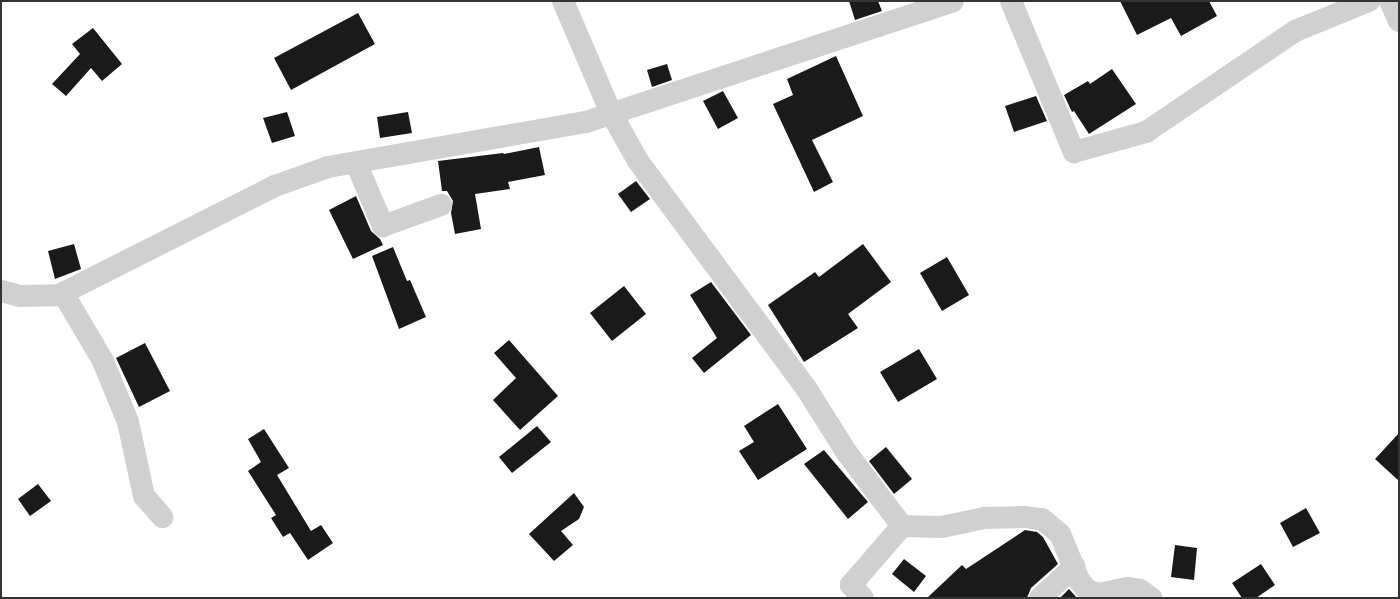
<!DOCTYPE html>
<html>
<head>
<meta charset="utf-8">
<style>
  body { margin:0 }
  #map { position:relative; width:1400px; height:599px; overflow:hidden; background:#fff; font-family:Helvetica,sans-serif }
  div>[style] { position:absolute }
  .building>* { inset:0; background:#1a1a1a }
  .street>* { height:22px; margin:-11px; padding:0 11px; transform-origin:11px; border-radius:11px; background:#d0d0d0 }
  span { translate:-50% -50%; white-space:nowrap; text-align:center; line-height:1.15; -webkit-text-stroke:5px #fff; paint-order:stroke }
  .frame { position:absolute; inset:0; border:2px solid #333; pointer-events:none }
</style>
</head>
<body>
<div id="map">
  <div class="building">
    <div style="clip-path:polygon(849px 1px,878px 1px,882px 11px,855px 20px)"></div>
    <div style="clip-path:polygon(1120px 1px,1209px 1px,1217px 16px,1181px 36px,1171px 18px,1137px 35px)"></div>
    <div style="clip-path:polygon(358px 13px,375px 44px,291px 90px,274px 58px)"></div>
    <div style="clip-path:polygon(93px 28px,122px 64px,102px 81px,91px 68px,66px 96px,52px 84px,80px 54px,72px 44px)"></div>
    <div style="clip-path:polygon(836px 56px,863px 116px,812px 140px,833px 182px,814px 192px,773px 104px,793px 95px,787px 79px)"></div>
    <div style="clip-path:polygon(667px 64px,672px 80px,652px 87px,647px 70px)"></div>
    <div style="clip-path:polygon(1112px 69px,1136px 104px,1089px 134px,1074px 111px,1072px 112px,1064px 95px,1088px 81px,1090px 84px)"></div>
    <div style="clip-path:polygon(723px 91px,738px 118px,718px 129px,703px 101px)"></div>
    <div style="clip-path:polygon(1036px 96px,1047px 121px,1014px 132px,1005px 106px)"></div>
    <div style="clip-path:polygon(287px 112px,295px 136px,272px 143px,263px 118px)"></div>
    <div style="clip-path:polygon(408px 112px,412px 133px,380px 138px,377px 117px)"></div>
    <div style="clip-path:polygon(539px 147px,545px 175px,508px 182px,510px 189px,475px 194px,481px 229px,455px 234px,451px 213px,453px 201px,447px 191px,442px 191px,438px 161px,503px 153px,504px 154px)"></div>
    <div style="clip-path:polygon(636px 181px,650px 199px,631px 212px,618px 194px)"></div>
    <div style="clip-path:polygon(356px 196px,371px 231px,380px 239px,383px 245px,353px 259px,329px 210px)"></div>
    <div style="clip-path:polygon(74px 244px,81px 269px,55px 279px,48px 251px)"></div>
    <div style="clip-path:polygon(863px 244px,891px 282px,848px 314px,858px 328px,804px 362px,768px 305px,815px 272px,819px 277px)"></div>
    <div style="clip-path:polygon(393px 247px,407px 281px,410px 280px,426px 317px,399px 329px,372px 256px)"></div>
    <div style="clip-path:polygon(947px 257px,969px 295px,942px 311px,920px 273px)"></div>
    <div style="clip-path:polygon(711px 282px,751px 335px,704px 373px,692px 358px,717px 338px,690px 295px)"></div>
    <div style="clip-path:polygon(624px 286px,646px 314px,612px 341px,590px 313px)"></div>
    <div style="clip-path:polygon(509px 340px,558px 396px,520px 430px,493px 400px,516px 378px,494px 353px)"></div>
    <div style="clip-path:polygon(145px 343px,170px 391px,139px 407px,116px 358px)"></div>
    <div style="clip-path:polygon(919px 349px,937px 379px,898px 402px,880px 372px)"></div>
    <div style="clip-path:polygon(778px 404px,807px 449px,758px 480px,739px 451px,754px 442px,744px 426px)"></div>
    <div style="clip-path:polygon(537px 426px,551px 442px,512px 473px,499px 457px)"></div>
    <div style="clip-path:polygon(264px 429px,289px 468px,277px 475px,311px 531px,321px 525px,333px 543px,308px 560px,290px 533px,283px 537px,271px 518px,276px 515px,248px 471px,261px 462px,248px 439px)"></div>
    <div style="clip-path:polygon(1399px 433px,1399px 481px,1375px 459px)"></div>
    <div style="clip-path:polygon(886px 447px,912px 479px,894px 494px,869px 461px)"></div>
    <div style="clip-path:polygon(824px 450px,868px 502px,848px 519px,804px 464px)"></div>
    <div style="clip-path:polygon(38px 484px,51px 501px,30px 516px,18px 499px)"></div>
    <div style="clip-path:polygon(574px 493px,584px 507px,579px 519px,561px 531px,573px 545px,554px 561px,529px 534px)"></div>
    <div style="clip-path:polygon(1306px 508px,1320px 533px,1293px 547px,1280px 523px)"></div>
    <div style="clip-path:polygon(1025px 530px,1037px 532px,1043px 537px,1058px 564px,1031px 588px,1027px 598px,927px 598px,962px 565px,966px 569px)"></div>
    <div style="clip-path:polygon(1175px 545px,1197px 548px,1194px 580px,1171px 577px)"></div>
    <div style="clip-path:polygon(904px 559px,926px 576px,914px 592px,892px 574px)"></div>
    <div style="clip-path:polygon(1261px 564px,1275px 585px,1256px 598px,1242px 598px,1232px 583px)"></div>
    <div style="clip-path:polygon(1069px 589px,1077px 598px,1060px 598px)"></div>
  </div>
  <div class="street">
    <div style="left:563px;top:1px;width:122px;rotate:66.8deg"></div>
    <div style="left:611px;top:113px;width:55px;rotate:60.6deg"></div>
    <div style="left:638px;top:161px;width:282px;rotate:53.5deg"></div>
    <div style="left:806px;top:388px;width:77px;rotate:57.8deg"></div>
    <div style="left:847px;top:453px;width:91px;rotate:53deg"></div>
    <div style="left:1011px;top:1px;width:164px;rotate:67.4deg"></div>
    <div style="left:1074px;top:152px;width:75px;rotate:-15.5deg"></div>
    <div style="left:1146px;top:132px;width:180px;rotate:-34.1deg"></div>
    <div style="left:1295px;top:31px;width:80px;rotate:-22.1deg"></div>
    <div style="left:1390px;top:1px;width:22px;rotate:66deg"></div>
    <div style="left:356px;top:163px;width:69px;rotate:66.8deg"></div>
    <div style="left:383px;top:226px;width:62px;rotate:-19.9deg"></div>
    <div style="left:1px;top:291px;width:20px;rotate:15deg"></div>
    <div style="left:20px;top:296px;width:39px;rotate:-1deg"></div>
    <div style="left:59px;top:295px;width:242px;rotate:-26.8deg"></div>
    <div style="left:275px;top:186px;width:56px;rotate:-19.7deg"></div>
    <div style="left:328px;top:167px;width:262px;rotate:-9.9deg"></div>
    <div style="left:586px;top:122px;width:386px;rotate:-18.2deg"></div>
    <div style="left:63px;top:293px;width:79px;rotate:59.5deg"></div>
    <div style="left:103px;top:361px;width:66px;rotate:67.7deg"></div>
    <div style="left:128px;top:422px;width:76px;rotate:77.8deg"></div>
    <div style="left:144px;top:496px;width:28px;rotate:49deg"></div>
    <div style="left:863px;top:598px;width:18px;rotate:-133deg"></div>
    <div style="left:851px;top:585px;width:78px;rotate:-49.2deg"></div>
    <div style="left:902px;top:526px;width:40px;rotate:1.4deg"></div>
    <div style="left:942px;top:527px;width:43px;rotate:-12.1deg"></div>
    <div style="left:984px;top:518px;width:41px;rotate:-1.4deg"></div>
    <div style="left:1025px;top:517px;width:17px;rotate:7deg"></div>
    <div style="left:1042px;top:519px;width:23px;rotate:40deg"></div>
    <div style="left:1060px;top:534px;width:50px;rotate:67.6deg"></div>
    <div style="left:1079px;top:580px;width:14px;rotate:51deg"></div>
    <div style="left:1088px;top:591px;width:11px;rotate:15deg"></div>
    <div style="left:1099px;top:594px;width:30px;rotate:-12deg"></div>
    <div style="left:1128px;top:588px;width:12px;rotate:9deg"></div>
    <div style="left:1140px;top:590px;width:14px;rotate:36deg"></div>
    <div style="left:1040px;top:598px;width:47px;rotate:-42.4deg"></div>
  </div>
  <div class="frame"></div>
</div>
</body>
</html>
